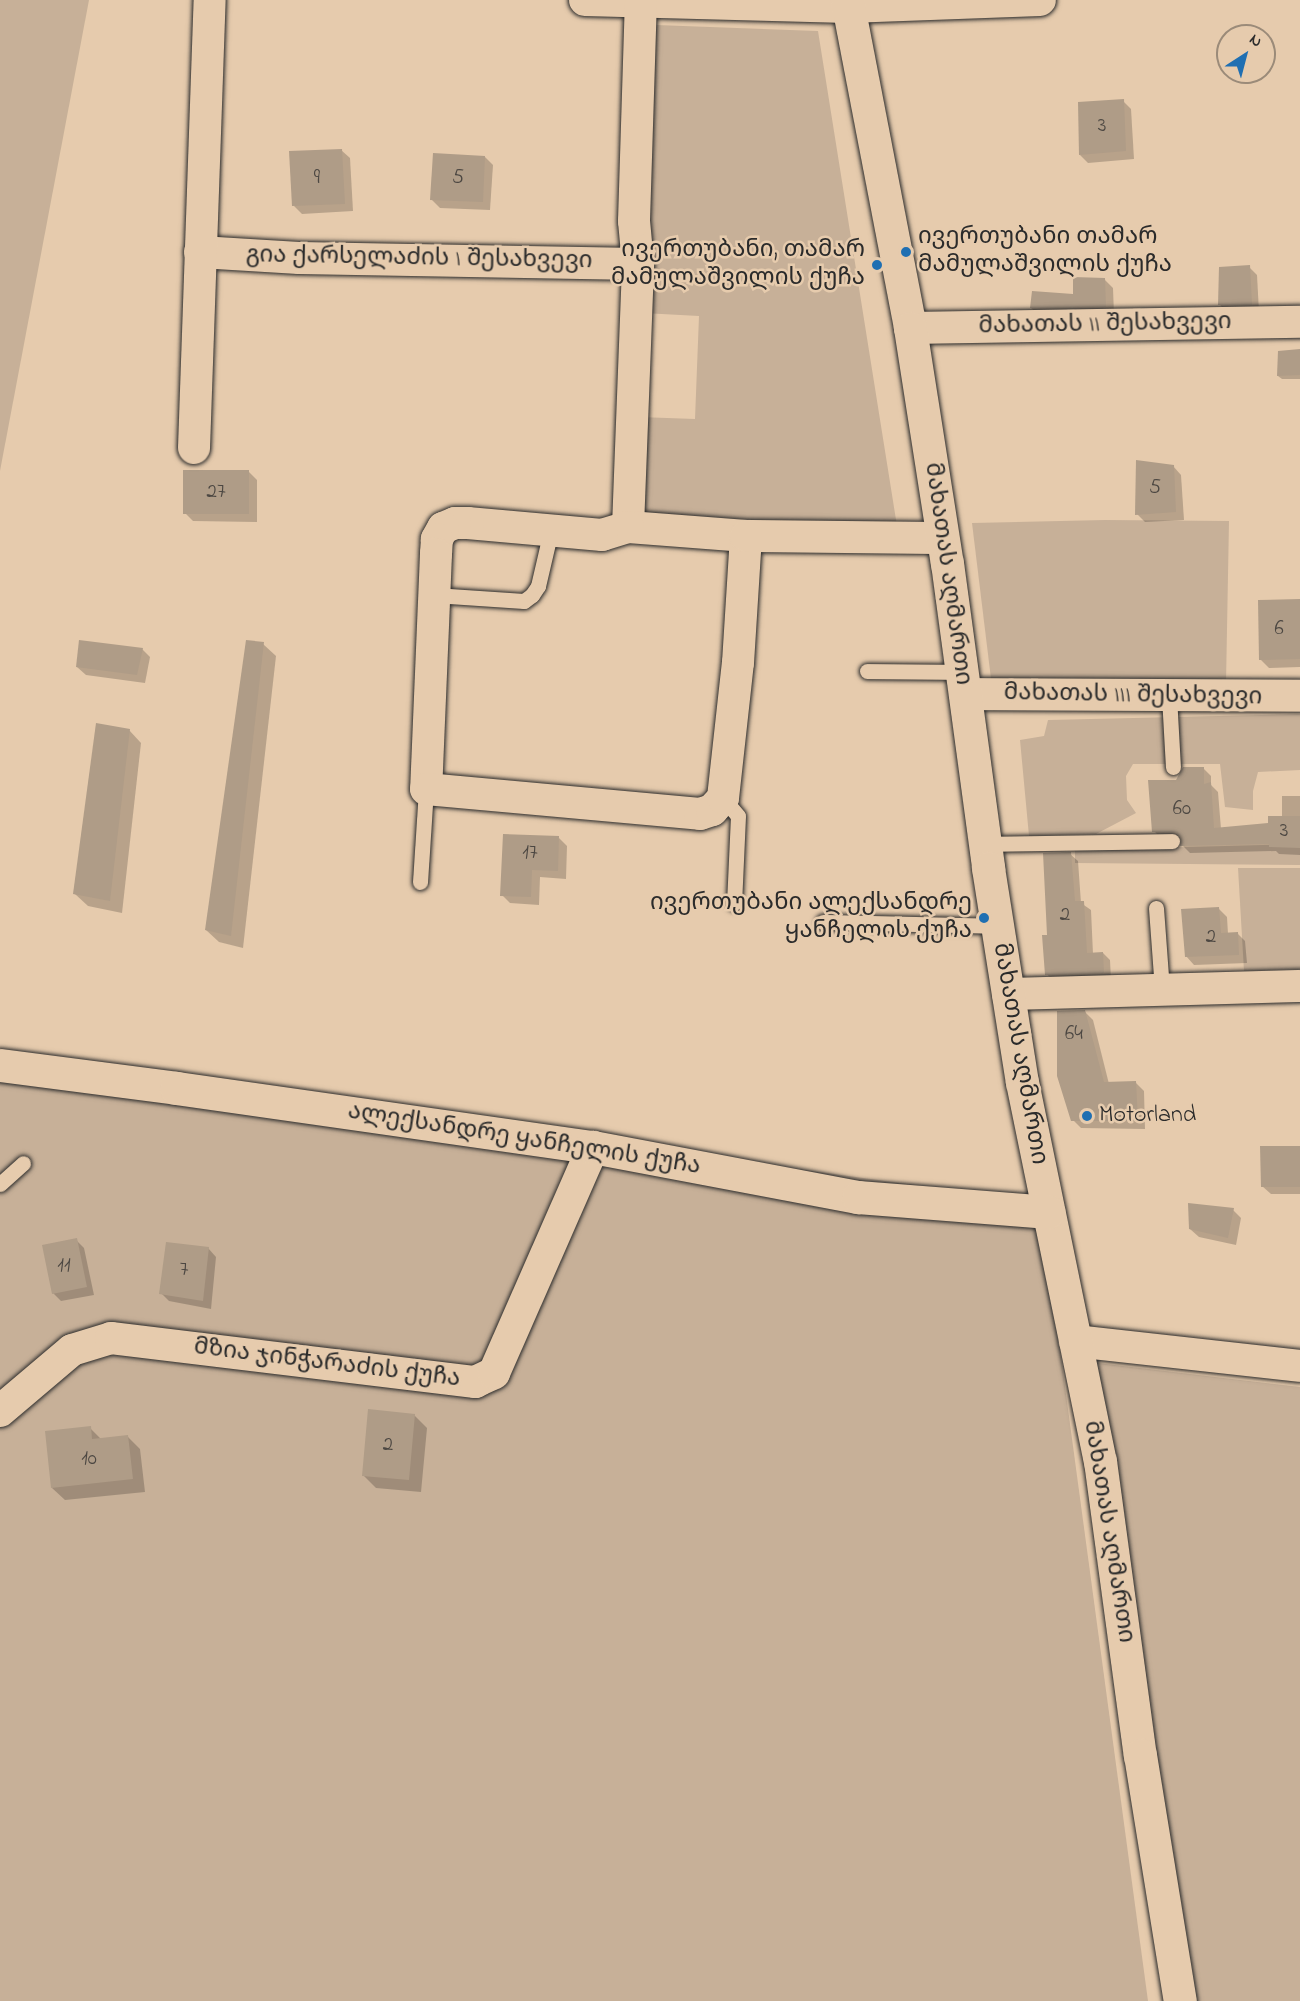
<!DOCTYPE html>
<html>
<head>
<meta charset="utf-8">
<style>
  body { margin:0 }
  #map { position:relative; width:1300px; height:2001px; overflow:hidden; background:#e6cbad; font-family:"Indie Flower","Noto Sans Georgian",sans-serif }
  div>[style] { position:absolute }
  .green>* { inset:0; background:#c7b098 }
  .shadow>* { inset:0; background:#0003 }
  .building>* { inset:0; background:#af9c87 }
  .roads { filter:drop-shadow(0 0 2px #2b2b2b) drop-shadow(0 0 2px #2b2b2b) }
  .lane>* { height:15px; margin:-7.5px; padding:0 7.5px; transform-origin:7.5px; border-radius:7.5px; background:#e6cbad }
  .street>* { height:32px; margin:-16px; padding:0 16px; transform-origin:16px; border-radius:16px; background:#e6cbad }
  .secondary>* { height:33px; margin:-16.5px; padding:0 16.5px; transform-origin:16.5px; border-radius:16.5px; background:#e6cbad }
  .dots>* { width:16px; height:16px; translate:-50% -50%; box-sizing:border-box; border:3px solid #e6cbad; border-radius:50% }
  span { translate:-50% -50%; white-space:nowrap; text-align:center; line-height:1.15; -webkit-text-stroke:5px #e6cbad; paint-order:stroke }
  .number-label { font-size:21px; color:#4c4742 }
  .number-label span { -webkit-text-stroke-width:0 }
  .poi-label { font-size:24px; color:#2b2b2b }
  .left { translate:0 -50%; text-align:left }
  .right { translate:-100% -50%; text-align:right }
  .street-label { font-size:24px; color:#2b2b2b }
  .north { position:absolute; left:1216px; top:24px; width:60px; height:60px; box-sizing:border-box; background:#e6cbad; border:2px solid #9b8b79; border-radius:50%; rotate:36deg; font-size:16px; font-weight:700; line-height:24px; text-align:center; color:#2b2b2b }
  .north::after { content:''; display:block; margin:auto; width:21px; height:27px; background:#1f6fb2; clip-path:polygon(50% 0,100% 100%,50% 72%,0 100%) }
</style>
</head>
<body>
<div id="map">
  <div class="green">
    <div style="clip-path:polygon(0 0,89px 0,0 471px)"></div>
    <div style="clip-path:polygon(656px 25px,818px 31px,897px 526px,642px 520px,639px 417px,695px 419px,699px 316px,643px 313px)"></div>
    <div style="clip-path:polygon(1105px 520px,1229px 521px,1226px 683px,992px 687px,972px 523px)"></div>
    <div style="clip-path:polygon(1300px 714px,1300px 770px,1258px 772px,1253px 791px,1253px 810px,1225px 807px,1220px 764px,1133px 764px,1126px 776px,1127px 800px,1136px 813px,1096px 834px,1029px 836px,1020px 740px,1044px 736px,1048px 720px)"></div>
    <div style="clip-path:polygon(1300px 844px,1300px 865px,1075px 863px,1075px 850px)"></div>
    <div style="clip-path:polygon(1238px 868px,1300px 868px,1300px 969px,1244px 971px)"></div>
    <div style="clip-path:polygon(0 1061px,1040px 1202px,1148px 2001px,0 2001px)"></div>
    <div style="clip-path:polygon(1089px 1362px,1300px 1387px,1300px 2001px,1196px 2001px)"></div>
  </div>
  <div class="shadow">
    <div style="clip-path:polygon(1123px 101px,1131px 109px,1134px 159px,1088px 163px,1080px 155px)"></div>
    <div style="clip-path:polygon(341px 150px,350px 158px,353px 211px,302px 214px,294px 206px)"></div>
    <div style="clip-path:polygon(485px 157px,493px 165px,490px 210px,440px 208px,432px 200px)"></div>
    <div style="clip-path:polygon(1249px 267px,1257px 275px,1259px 312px,1228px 313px,1220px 305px)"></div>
    <div style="clip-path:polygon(1104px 279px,1113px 288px,1114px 315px,1040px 316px,1031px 308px,1075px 296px)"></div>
    <div style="clip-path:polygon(1300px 350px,1300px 379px,1282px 379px,1278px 376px)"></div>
    <div style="clip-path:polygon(1173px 466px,1181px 475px,1184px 520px,1145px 522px,1137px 514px)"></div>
    <div style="clip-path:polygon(249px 472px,257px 480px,257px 522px,193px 521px,185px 513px)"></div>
    <div style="clip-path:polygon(1300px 601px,1300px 667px,1269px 668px,1260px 659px)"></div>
    <div style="clip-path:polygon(263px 644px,276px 656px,243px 948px,219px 942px,206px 930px)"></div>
    <div style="clip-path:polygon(142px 649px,150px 657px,145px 683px,86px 675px,77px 667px)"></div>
    <div style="clip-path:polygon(129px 730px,141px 743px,122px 913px,88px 906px,75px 894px)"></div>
    <div style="clip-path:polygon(1203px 768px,1211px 776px,1211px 785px,1218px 792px,1221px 829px,1270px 824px,1282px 817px,1282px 796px,1300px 796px,1300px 855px,1279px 854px,1276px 851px,1190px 853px,1182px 845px,1182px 840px,1162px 839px,1154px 831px,1177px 782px)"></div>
    <div style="clip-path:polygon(559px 838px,567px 846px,566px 879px,540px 877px,539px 905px,510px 903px,502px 895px)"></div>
    <div style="clip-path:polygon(1070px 854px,1078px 861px,1081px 903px,1091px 910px,1093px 954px,1103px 953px,1110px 960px,1111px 980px,1054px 982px,1047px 974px,1048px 937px)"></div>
    <div style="clip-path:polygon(1219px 909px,1227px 917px,1228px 934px,1237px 933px,1245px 941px,1247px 963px,1194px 965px,1186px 956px)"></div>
    <div style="clip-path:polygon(1084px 1011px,1093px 1020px,1109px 1084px,1136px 1083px,1144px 1091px,1145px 1129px,1081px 1128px,1073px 1120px)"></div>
    <div style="clip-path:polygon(1300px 1148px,1300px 1194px,1271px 1194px,1262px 1186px)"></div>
    <div style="clip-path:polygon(1233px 1210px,1241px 1218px,1236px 1245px,1199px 1237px,1190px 1229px)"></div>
    <div style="clip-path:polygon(76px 1240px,84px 1248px,94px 1295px,61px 1301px,53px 1293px)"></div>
    <div style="clip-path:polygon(208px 1248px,216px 1257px,211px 1309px,169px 1301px,161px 1293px)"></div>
    <div style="clip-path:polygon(414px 1415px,427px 1428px,421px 1492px,376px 1488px,364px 1476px)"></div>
    <div style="clip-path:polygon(90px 1428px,102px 1440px,128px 1437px,140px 1449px,145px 1492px,65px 1500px,52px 1488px)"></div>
  </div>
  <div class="building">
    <div style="clip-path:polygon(1124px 99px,1126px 151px,1079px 155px,1078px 102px)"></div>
    <div style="clip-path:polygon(342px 149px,345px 204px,292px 206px,289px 151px)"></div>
    <div style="clip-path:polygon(433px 153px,485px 156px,483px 202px,430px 200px)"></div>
    <div style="clip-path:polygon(1250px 265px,1252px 305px,1218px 305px,1219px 267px)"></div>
    <div style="clip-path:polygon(1073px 277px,1105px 278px,1106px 307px,1030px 308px,1032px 291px,1073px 294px)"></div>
    <div style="clip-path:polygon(1300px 349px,1300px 375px,1277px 376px,1278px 351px)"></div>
    <div style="clip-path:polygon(1136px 460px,1174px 465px,1176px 512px,1135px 515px)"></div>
    <div style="clip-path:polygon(183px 470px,249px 470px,249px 514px,183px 514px)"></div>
    <div style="clip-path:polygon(1300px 599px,1300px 659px,1259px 660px,1258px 600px)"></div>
    <div style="clip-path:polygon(79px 640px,143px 648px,137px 675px,76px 667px)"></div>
    <div style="clip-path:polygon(246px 640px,264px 642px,231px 936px,205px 930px)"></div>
    <div style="clip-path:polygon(96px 723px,130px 729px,110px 901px,73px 894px)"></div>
    <div style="clip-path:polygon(1183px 767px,1204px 767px,1204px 784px,1211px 782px,1214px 828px,1268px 823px,1268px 816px,1300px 816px,1300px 848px,1269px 847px,1269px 844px,1180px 846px,1181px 837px,1176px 832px,1152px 832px,1148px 780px,1176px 780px)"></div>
    <div style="clip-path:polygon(503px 834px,559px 836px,558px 871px,532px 870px,531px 897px,500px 896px)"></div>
    <div style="clip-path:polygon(1071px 852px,1075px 901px,1084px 901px,1087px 953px,1103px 952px,1104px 973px,1045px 975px,1042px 935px,1047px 935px,1043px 853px)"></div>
    <div style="clip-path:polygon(1219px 907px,1221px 933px,1238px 932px,1239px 955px,1185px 957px,1181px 909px)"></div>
    <div style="clip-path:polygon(1085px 1010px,1104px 1082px,1136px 1081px,1138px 1121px,1071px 1121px,1057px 1076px,1057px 1011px)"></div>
    <div style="clip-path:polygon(1260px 1146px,1300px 1146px,1300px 1187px,1261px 1187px)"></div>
    <div style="clip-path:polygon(1188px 1203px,1234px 1208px,1228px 1238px,1189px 1229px)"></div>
    <div style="clip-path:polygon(77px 1238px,87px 1287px,52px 1294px,42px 1245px)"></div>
    <div style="clip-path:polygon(166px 1242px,209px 1247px,203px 1301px,159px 1294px)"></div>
    <div style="clip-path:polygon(368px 1409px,415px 1414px,409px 1480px,362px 1476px)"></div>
    <div style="clip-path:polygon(91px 1426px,92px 1439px,128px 1435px,133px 1479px,51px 1488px,45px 1431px)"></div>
  </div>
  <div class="roads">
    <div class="lane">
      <div style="left:434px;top:595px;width:90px;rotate:3.8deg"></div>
      <div style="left:524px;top:601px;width:10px;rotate:-37deg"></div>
      <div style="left:532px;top:595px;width:11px;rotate:-56deg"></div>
      <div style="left:538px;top:586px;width:57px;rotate:-76.9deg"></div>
      <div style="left:867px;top:671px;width:95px;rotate:0.6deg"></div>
      <div style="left:1169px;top:696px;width:71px;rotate:86.8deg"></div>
      <div style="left:723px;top:798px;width:23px;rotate:50deg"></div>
      <div style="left:738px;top:816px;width:87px;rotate:92.6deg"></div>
      <div style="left:985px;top:844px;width:187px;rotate:-0.9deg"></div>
      <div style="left:420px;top:882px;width:93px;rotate:-86.3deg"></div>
      <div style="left:1156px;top:908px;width:82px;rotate:85.8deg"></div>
      <div style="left:823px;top:922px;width:174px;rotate:1.3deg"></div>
      <div style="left:0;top:1184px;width:31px;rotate:-42deg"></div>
    </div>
    <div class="street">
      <div style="left:585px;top:0;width:263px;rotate:1.5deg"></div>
      <div style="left:848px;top:7px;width:192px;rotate:-2.1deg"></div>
      <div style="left:200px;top:252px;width:99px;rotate:3.5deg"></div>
      <div style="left:299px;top:258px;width:339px;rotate:1deg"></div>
      <div style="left:910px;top:328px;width:390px;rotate:-0.9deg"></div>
      <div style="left:194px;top:448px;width:448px;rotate:-88deg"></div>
      <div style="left:628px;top:527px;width:263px;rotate:-87.8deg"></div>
      <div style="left:638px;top:264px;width:43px;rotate:-95.3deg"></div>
      <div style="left:634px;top:221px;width:218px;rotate:-88.2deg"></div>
      <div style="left:746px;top:536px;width:118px;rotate:-175.6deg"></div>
      <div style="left:628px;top:527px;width:27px;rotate:163deg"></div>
      <div style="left:602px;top:535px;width:135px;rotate:-174.9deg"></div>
      <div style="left:468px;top:523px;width:13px;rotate:180deg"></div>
      <div style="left:455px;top:523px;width:13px;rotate:157deg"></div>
      <div style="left:443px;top:528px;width:13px;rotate:119deg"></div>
      <div style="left:437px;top:539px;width:15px;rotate:94deg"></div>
      <div style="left:436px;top:554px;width:235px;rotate:92.4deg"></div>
      <div style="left:426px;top:789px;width:275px;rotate:5.2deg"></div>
      <div style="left:700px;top:814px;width:13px;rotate:-18deg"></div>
      <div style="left:712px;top:810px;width:16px;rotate:-47deg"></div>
      <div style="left:723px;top:798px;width:136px;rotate:-83.7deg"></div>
      <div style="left:738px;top:663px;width:127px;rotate:-86.4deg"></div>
      <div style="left:746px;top:536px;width:197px;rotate:0.6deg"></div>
      <div style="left:965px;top:694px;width:335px;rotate:0.3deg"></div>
      <div style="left:1008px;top:994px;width:292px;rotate:-1.6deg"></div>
      <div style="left:1075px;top:1341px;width:226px;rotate:6.3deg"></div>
      <div style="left:0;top:1411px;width:94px;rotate:-40.3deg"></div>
      <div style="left:72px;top:1350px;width:41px;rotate:-17.1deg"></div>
      <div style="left:111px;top:1338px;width:367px;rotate:6.9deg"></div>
      <div style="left:475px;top:1382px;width:21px;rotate:-25deg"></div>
      <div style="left:494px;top:1373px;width:247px;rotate:-66.3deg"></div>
    </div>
    <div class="secondary">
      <div style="left:847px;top:0;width:334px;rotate:79.1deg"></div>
      <div style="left:910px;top:328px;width:238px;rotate:81.1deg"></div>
      <div style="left:947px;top:563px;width:308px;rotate:82.3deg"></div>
      <div style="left:988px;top:868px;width:217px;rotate:81deg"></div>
      <div style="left:1022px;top:1082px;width:387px;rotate:78.4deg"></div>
      <div style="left:1100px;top:1461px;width:297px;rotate:82.3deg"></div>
      <div style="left:1140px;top:1755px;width:249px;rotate:80.8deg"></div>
      <div style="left:0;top:1065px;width:177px;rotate:7.4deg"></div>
      <div style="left:176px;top:1088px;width:421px;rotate:8.1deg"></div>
      <div style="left:593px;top:1147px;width:270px;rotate:10.7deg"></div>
      <div style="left:858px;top:1197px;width:191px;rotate:4.5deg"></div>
    </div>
  </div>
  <div class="dots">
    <div style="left:906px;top:252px;background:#1f6fb2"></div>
    <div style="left:877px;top:265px;background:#1f6fb2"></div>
    <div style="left:984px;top:918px;background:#1f6fb2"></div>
    <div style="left:1087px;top:1116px;background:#1f6fb2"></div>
  </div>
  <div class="number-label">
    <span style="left:1102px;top:126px">3</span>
    <span style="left:317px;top:178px">9</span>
    <span style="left:458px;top:178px">5</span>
    <span style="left:1155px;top:488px">5</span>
    <span style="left:216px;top:492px">27</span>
    <span style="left:1279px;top:629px">6</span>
    <span style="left:1182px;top:809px">60</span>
    <span style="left:1284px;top:831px">3</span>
    <span style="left:530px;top:853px">17</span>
    <span style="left:1065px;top:915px">2</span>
    <span style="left:1211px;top:937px">2</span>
    <span style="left:1074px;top:1034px">64</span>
    <span style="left:64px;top:1266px">11</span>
    <span style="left:184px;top:1270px">7</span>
    <span style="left:388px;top:1445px">2</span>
    <span style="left:89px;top:1459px">10</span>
  </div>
  <div class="poi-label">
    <span class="left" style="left:918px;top:252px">ივერთუბანი თამარ<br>მამულაშვილის ქუჩა</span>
    <span class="right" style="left:865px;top:265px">ივერთუბანი, თამარ<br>მამულაშვილის ქუჩა</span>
    <span class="right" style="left:972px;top:918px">ივერთუბანი ალექსანდრე<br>ყანჩელის ქუჩა</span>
    <span class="left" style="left:1099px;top:1116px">Motorland</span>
  </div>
  <div class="street-label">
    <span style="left:419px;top:259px;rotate:1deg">გია ქარსელაძის I შესახვევი</span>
    <span style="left:1105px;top:325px;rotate:-1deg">მახათას II შესახვევი</span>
    <span style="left:947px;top:574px;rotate:82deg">მახათას აღმართი</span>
    <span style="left:1133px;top:696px;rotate:1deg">მახათას III შესახვევი</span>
    <span style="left:1019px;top:1054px;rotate:80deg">მახათას აღმართი</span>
    <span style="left:524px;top:1140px;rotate:9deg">ალექსანდრე ყანჩელის ქუჩა</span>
    <span style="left:327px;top:1364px;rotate:7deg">მზია ჯინჭარაძის ქუჩა</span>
    <span style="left:1108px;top:1532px;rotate:81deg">მახათას აღმართი</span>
  </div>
  <div class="north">N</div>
</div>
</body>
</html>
